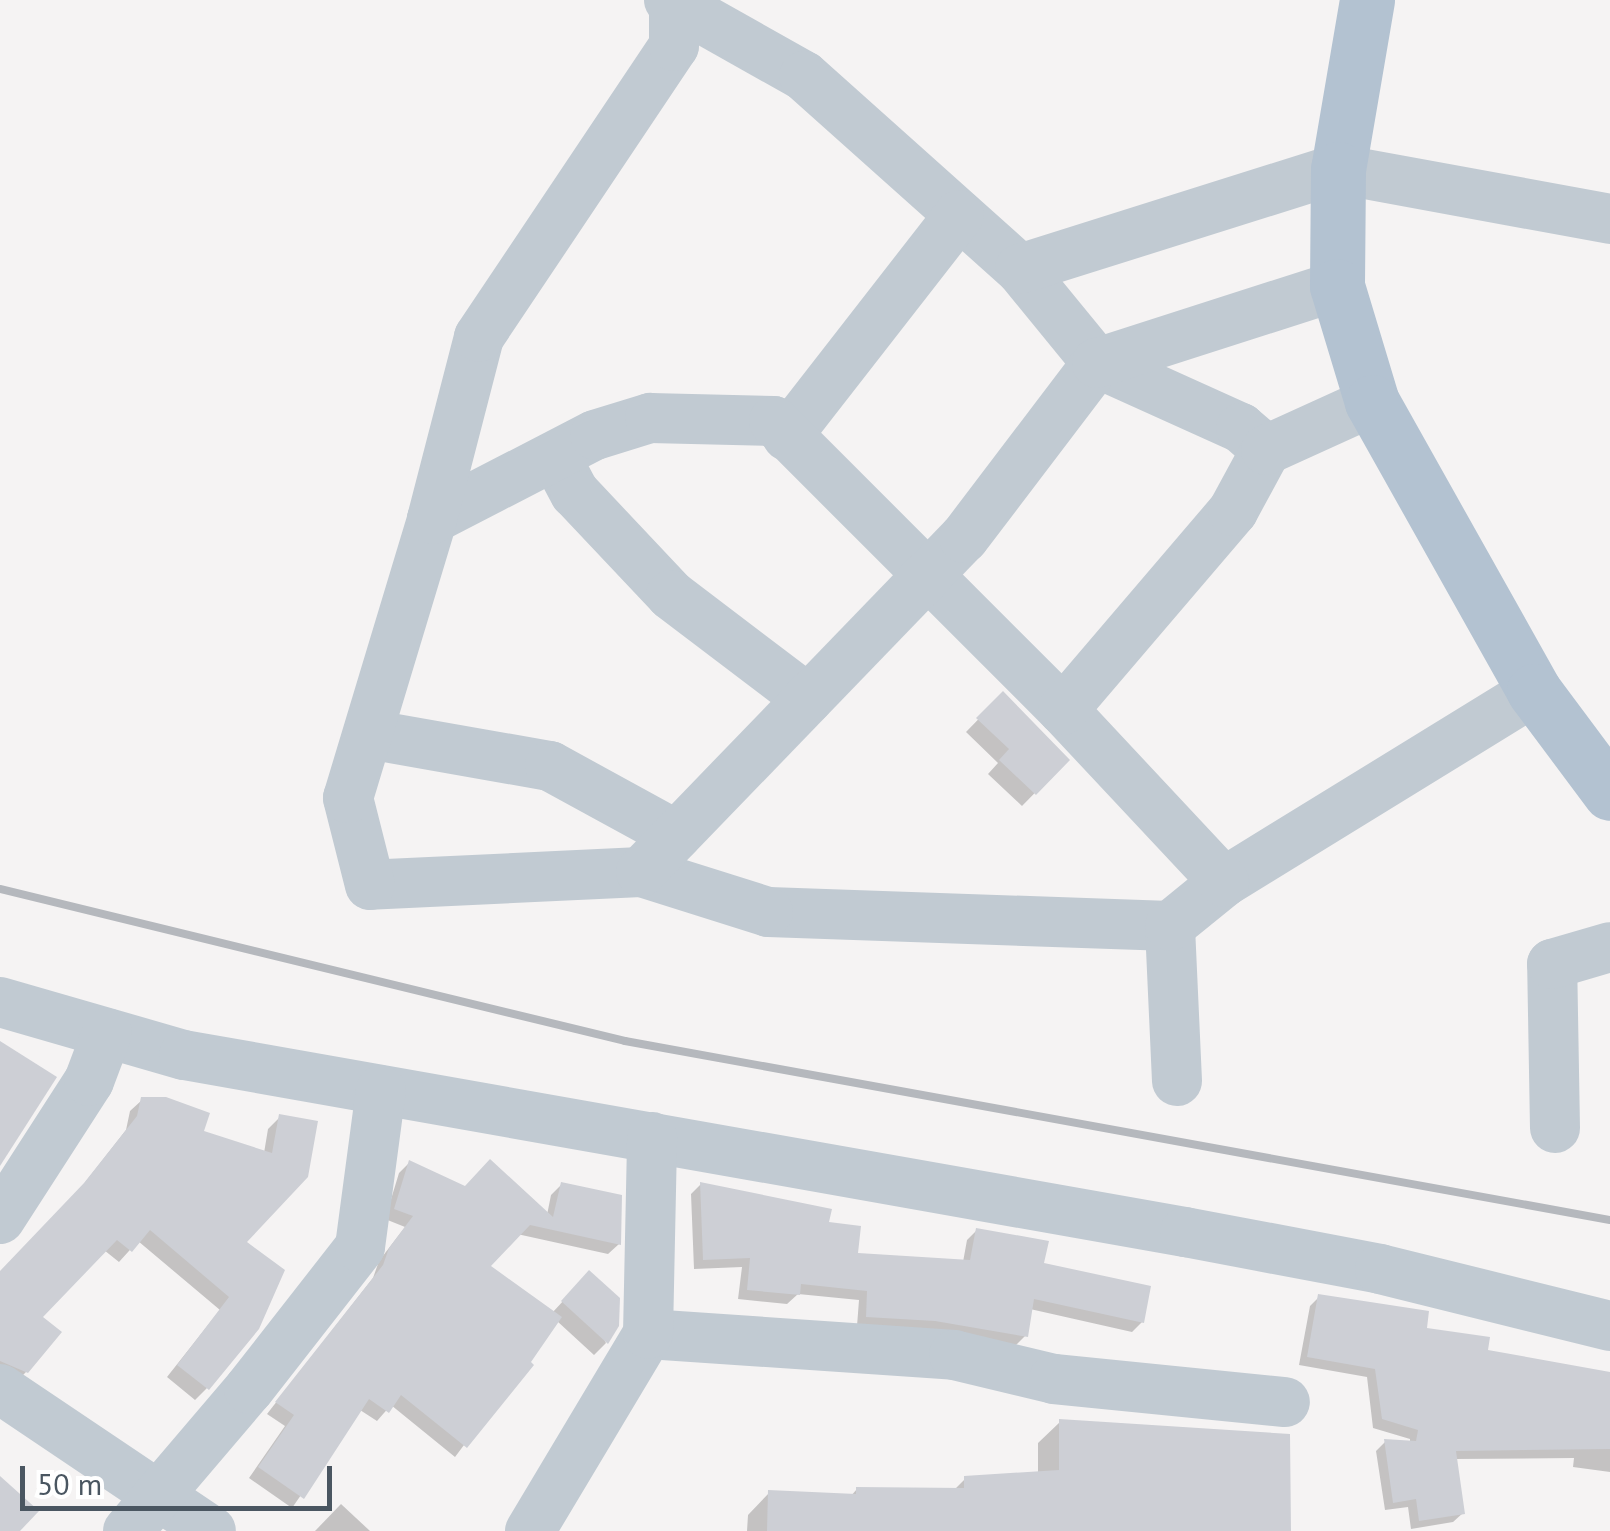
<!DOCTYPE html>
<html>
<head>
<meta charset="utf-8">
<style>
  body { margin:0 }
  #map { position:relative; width:1610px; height:1531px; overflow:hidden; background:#f5f3f3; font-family:"PT Sans",sans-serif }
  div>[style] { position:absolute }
  .shadow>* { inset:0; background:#0003 }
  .building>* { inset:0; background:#cdcfd5 }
  .street>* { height:50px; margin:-25px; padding:0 25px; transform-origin:25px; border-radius:25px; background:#c1cad2 }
  .primary>* { height:55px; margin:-27.5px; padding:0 27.5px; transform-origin:27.5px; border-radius:27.5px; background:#b3c2d1 }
  .rail>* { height:8px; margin:-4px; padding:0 4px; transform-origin:4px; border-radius:4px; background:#b5b8bd }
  span { translate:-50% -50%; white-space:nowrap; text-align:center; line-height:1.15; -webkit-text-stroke:8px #fff; paint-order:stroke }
  .scale { position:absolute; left:20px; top:1466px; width:312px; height:45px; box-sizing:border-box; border:5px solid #4a5661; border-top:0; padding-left:12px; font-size:30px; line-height:35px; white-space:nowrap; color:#4a5661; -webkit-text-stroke:8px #fff; paint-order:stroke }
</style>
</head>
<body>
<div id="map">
  <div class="shadow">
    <div style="clip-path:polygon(1003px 694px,1067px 760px,1022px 806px,988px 774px,998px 763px,966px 732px)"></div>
    <div style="clip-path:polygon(142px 1100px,200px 1133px,264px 1153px,268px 1129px,280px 1117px,315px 1123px,243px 1242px,207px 1388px,195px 1400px,167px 1377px,220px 1310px,138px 1241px,119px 1262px,104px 1250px,40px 1317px,26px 1372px,15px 1383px,0 1376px,0 1274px,73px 1198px,126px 1130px,130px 1111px)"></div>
    <div style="clip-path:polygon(409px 1163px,465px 1189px,547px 1215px,551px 1195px,561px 1185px,619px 1244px,608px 1254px,517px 1234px,487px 1267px,552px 1313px,577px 1286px,606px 1343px,594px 1355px,557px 1321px,455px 1457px,391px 1405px,377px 1421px,360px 1410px,292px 1508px,249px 1478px,285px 1426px,267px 1414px,373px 1278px,379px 1261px,405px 1227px,385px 1219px,399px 1173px)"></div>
    <div style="clip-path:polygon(701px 1184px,826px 1224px,855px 1255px,963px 1262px,967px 1240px,977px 1230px,1142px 1322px,1132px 1332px,1030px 1309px,1026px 1335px,1016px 1345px,857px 1326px,859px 1300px,798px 1294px,787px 1304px,738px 1299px,742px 1267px,694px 1269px,691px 1194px)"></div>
    <div style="clip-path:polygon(1319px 1297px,1485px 1352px,1610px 1380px,1610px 1472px,1573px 1467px,1574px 1458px,1454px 1459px,1463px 1513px,1453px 1522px,1411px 1529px,1408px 1507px,1385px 1510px,1376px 1451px,1385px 1442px,1410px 1444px,1410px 1439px,1373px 1428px,1367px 1377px,1299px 1365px,1310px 1306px)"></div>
    <div style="clip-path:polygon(1060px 1422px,1288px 1531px,747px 1531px,748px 1515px,769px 1493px,850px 1497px,857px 1489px,953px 1491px,965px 1479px,1038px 1474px,1038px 1443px)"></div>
    <div style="clip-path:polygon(341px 1504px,370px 1531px,315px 1531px)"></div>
  </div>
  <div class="building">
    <div style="clip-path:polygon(1003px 691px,1070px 760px,1036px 795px,999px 760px,1009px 749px,976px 718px)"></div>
    <div style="clip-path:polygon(0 1041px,57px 1077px,0 1166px)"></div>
    <div style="clip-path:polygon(141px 1097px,166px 1097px,210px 1113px,204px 1131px,272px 1153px,279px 1114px,318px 1121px,308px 1177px,247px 1242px,285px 1270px,259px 1329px,209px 1390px,177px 1365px,229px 1297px,150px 1230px,132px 1252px,117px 1240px,43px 1317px,62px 1332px,28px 1373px,0 1361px,0 1271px,84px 1183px,137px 1116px)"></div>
    <div style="clip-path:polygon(490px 1159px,553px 1217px,561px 1182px,622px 1195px,621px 1245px,530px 1225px,491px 1266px,562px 1317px,531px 1362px,534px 1365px,467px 1448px,401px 1395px,389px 1413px,369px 1399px,304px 1499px,258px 1467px,294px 1415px,275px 1402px,383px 1265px,389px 1248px,413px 1216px,394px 1209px,409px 1160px,465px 1186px)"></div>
    <div style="clip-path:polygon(700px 1182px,832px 1209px,829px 1222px,861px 1226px,858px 1253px,970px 1260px,976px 1228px,1049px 1241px,1044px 1263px,1151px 1286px,1144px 1323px,1034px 1299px,1028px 1337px,935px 1321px,866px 1317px,867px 1291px,801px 1284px,800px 1295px,747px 1290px,750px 1258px,703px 1260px)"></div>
    <div style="clip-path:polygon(589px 1270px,620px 1298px,619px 1326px,608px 1344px,561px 1301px)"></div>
    <div style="clip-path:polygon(1318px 1294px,1429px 1311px,1427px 1328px,1490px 1337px,1488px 1350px,1610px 1372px,1610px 1449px,1456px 1451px,1465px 1514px,1419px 1521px,1416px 1499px,1393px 1503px,1384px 1439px,1416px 1441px,1418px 1430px,1382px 1419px,1375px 1369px,1307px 1357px)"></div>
    <div style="clip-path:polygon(1059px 1419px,1290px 1434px,1291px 1531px,767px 1531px,768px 1490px,856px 1494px,856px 1487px,964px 1488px,964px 1476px,1059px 1470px)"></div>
    <div style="clip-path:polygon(0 1476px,39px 1511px,20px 1531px,0 1531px)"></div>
  </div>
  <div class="street">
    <div style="left:669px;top:0;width:155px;rotate:29.4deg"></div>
    <div style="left:804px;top:76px;width:290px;rotate:41.8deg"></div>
    <div style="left:1020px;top:269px;width:122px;rotate:50.7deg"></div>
    <div style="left:1097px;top:363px;width:158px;rotate:24.3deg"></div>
    <div style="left:1241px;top:428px;width:33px;rotate:41deg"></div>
    <div style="left:1020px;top:269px;width:333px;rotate:-17.5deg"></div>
    <div style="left:1338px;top:169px;width:277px;rotate:10.4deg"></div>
    <div style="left:787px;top:436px;width:280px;rotate:-52.1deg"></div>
    <div style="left:556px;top:458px;width:40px;rotate:62deg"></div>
    <div style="left:575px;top:493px;width:140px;rotate:46.7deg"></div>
    <div style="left:671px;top:595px;width:172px;rotate:37.2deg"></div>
    <div style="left:432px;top:519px;width:183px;rotate:-27.3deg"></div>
    <div style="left:595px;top:435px;width:58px;rotate:-17.2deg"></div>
    <div style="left:650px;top:418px;width:124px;rotate:1.4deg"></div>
    <div style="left:774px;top:421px;width:409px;rotate:45deg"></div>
    <div style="left:368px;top:734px;width:185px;rotate:10deg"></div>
    <div style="left:550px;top:766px;width:144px;rotate:28.7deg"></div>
    <div style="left:641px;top:872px;width:271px;rotate:177.3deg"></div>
    <div style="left:370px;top:885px;width:90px;rotate:-104.2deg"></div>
    <div style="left:348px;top:798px;width:291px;rotate:-73.2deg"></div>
    <div style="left:432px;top:519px;width:188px;rotate:-75.5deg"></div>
    <div style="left:479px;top:337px;width:350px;rotate:-56.2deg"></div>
    <div style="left:674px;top:46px;width:46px;rotate:-90deg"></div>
    <div style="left:1224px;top:882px;width:364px;rotate:-31.6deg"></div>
    <div style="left:1170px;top:926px;width:402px;rotate:-178deg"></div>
    <div style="left:768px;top:912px;width:133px;rotate:-162.5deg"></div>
    <div style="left:641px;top:872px;width:465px;rotate:-46deg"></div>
    <div style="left:964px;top:538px;width:220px;rotate:-52.8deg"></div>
    <div style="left:1097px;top:363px;width:252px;rotate:-17.8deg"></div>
    <div style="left:0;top:1002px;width:191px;rotate:16.1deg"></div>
    <div style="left:184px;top:1055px;width:1017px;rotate:10.03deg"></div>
    <div style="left:1185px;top:1232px;width:198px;rotate:10.7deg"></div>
    <div style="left:1380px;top:1269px;width:237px;rotate:13.9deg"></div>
    <div style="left:1177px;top:1081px;width:155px;rotate:-92.6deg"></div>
    <div style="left:1170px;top:926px;width:70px;rotate:-39.2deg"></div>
    <div style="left:1224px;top:882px;width:236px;rotate:-133.1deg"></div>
    <div style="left:1063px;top:710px;width:262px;rotate:-49.5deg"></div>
    <div style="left:1233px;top:511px;width:69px;rotate:-61.6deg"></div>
    <div style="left:1266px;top:450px;width:116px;rotate:-24.4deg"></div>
    <div style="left:1555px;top:1128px;width:164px;rotate:-91deg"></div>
    <div style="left:1552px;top:964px;width:60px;rotate:-16.3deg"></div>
    <div style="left:0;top:1219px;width:164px;rotate:-57.2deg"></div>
    <div style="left:89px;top:1081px;width:51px;rotate:-69.4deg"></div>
    <div style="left:648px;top:1334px;width:307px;rotate:3.9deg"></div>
    <div style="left:954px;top:1355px;width:103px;rotate:13.5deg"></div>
    <div style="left:1054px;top:1379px;width:232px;rotate:5.7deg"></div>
    <div style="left:0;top:1389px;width:254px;rotate:33.9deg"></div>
    <div style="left:128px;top:1531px;width:187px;rotate:-49.6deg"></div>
    <div style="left:249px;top:1389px;width:180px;rotate:-52deg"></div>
    <div style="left:360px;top:1247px;width:158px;rotate:-82.4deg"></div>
    <div style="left:530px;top:1531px;width:230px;rotate:-59.1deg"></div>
    <div style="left:648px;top:1334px;width:197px;rotate:-88.8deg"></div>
  </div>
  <div class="primary">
    <div style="left:1367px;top:0;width:171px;rotate:99.7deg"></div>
    <div style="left:1338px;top:169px;width:117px;rotate:90.5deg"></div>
    <div style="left:1337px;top:286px;width:121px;rotate:73.2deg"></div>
    <div style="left:1372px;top:402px;width:331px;rotate:60.7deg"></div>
    <div style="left:1534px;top:691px;width:127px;rotate:53.3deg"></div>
  </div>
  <div class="rail">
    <div style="left:0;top:889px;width:643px;rotate:13.67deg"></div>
    <div style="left:625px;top:1041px;width:1001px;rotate:10.3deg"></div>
  </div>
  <div class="scale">50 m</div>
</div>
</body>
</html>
